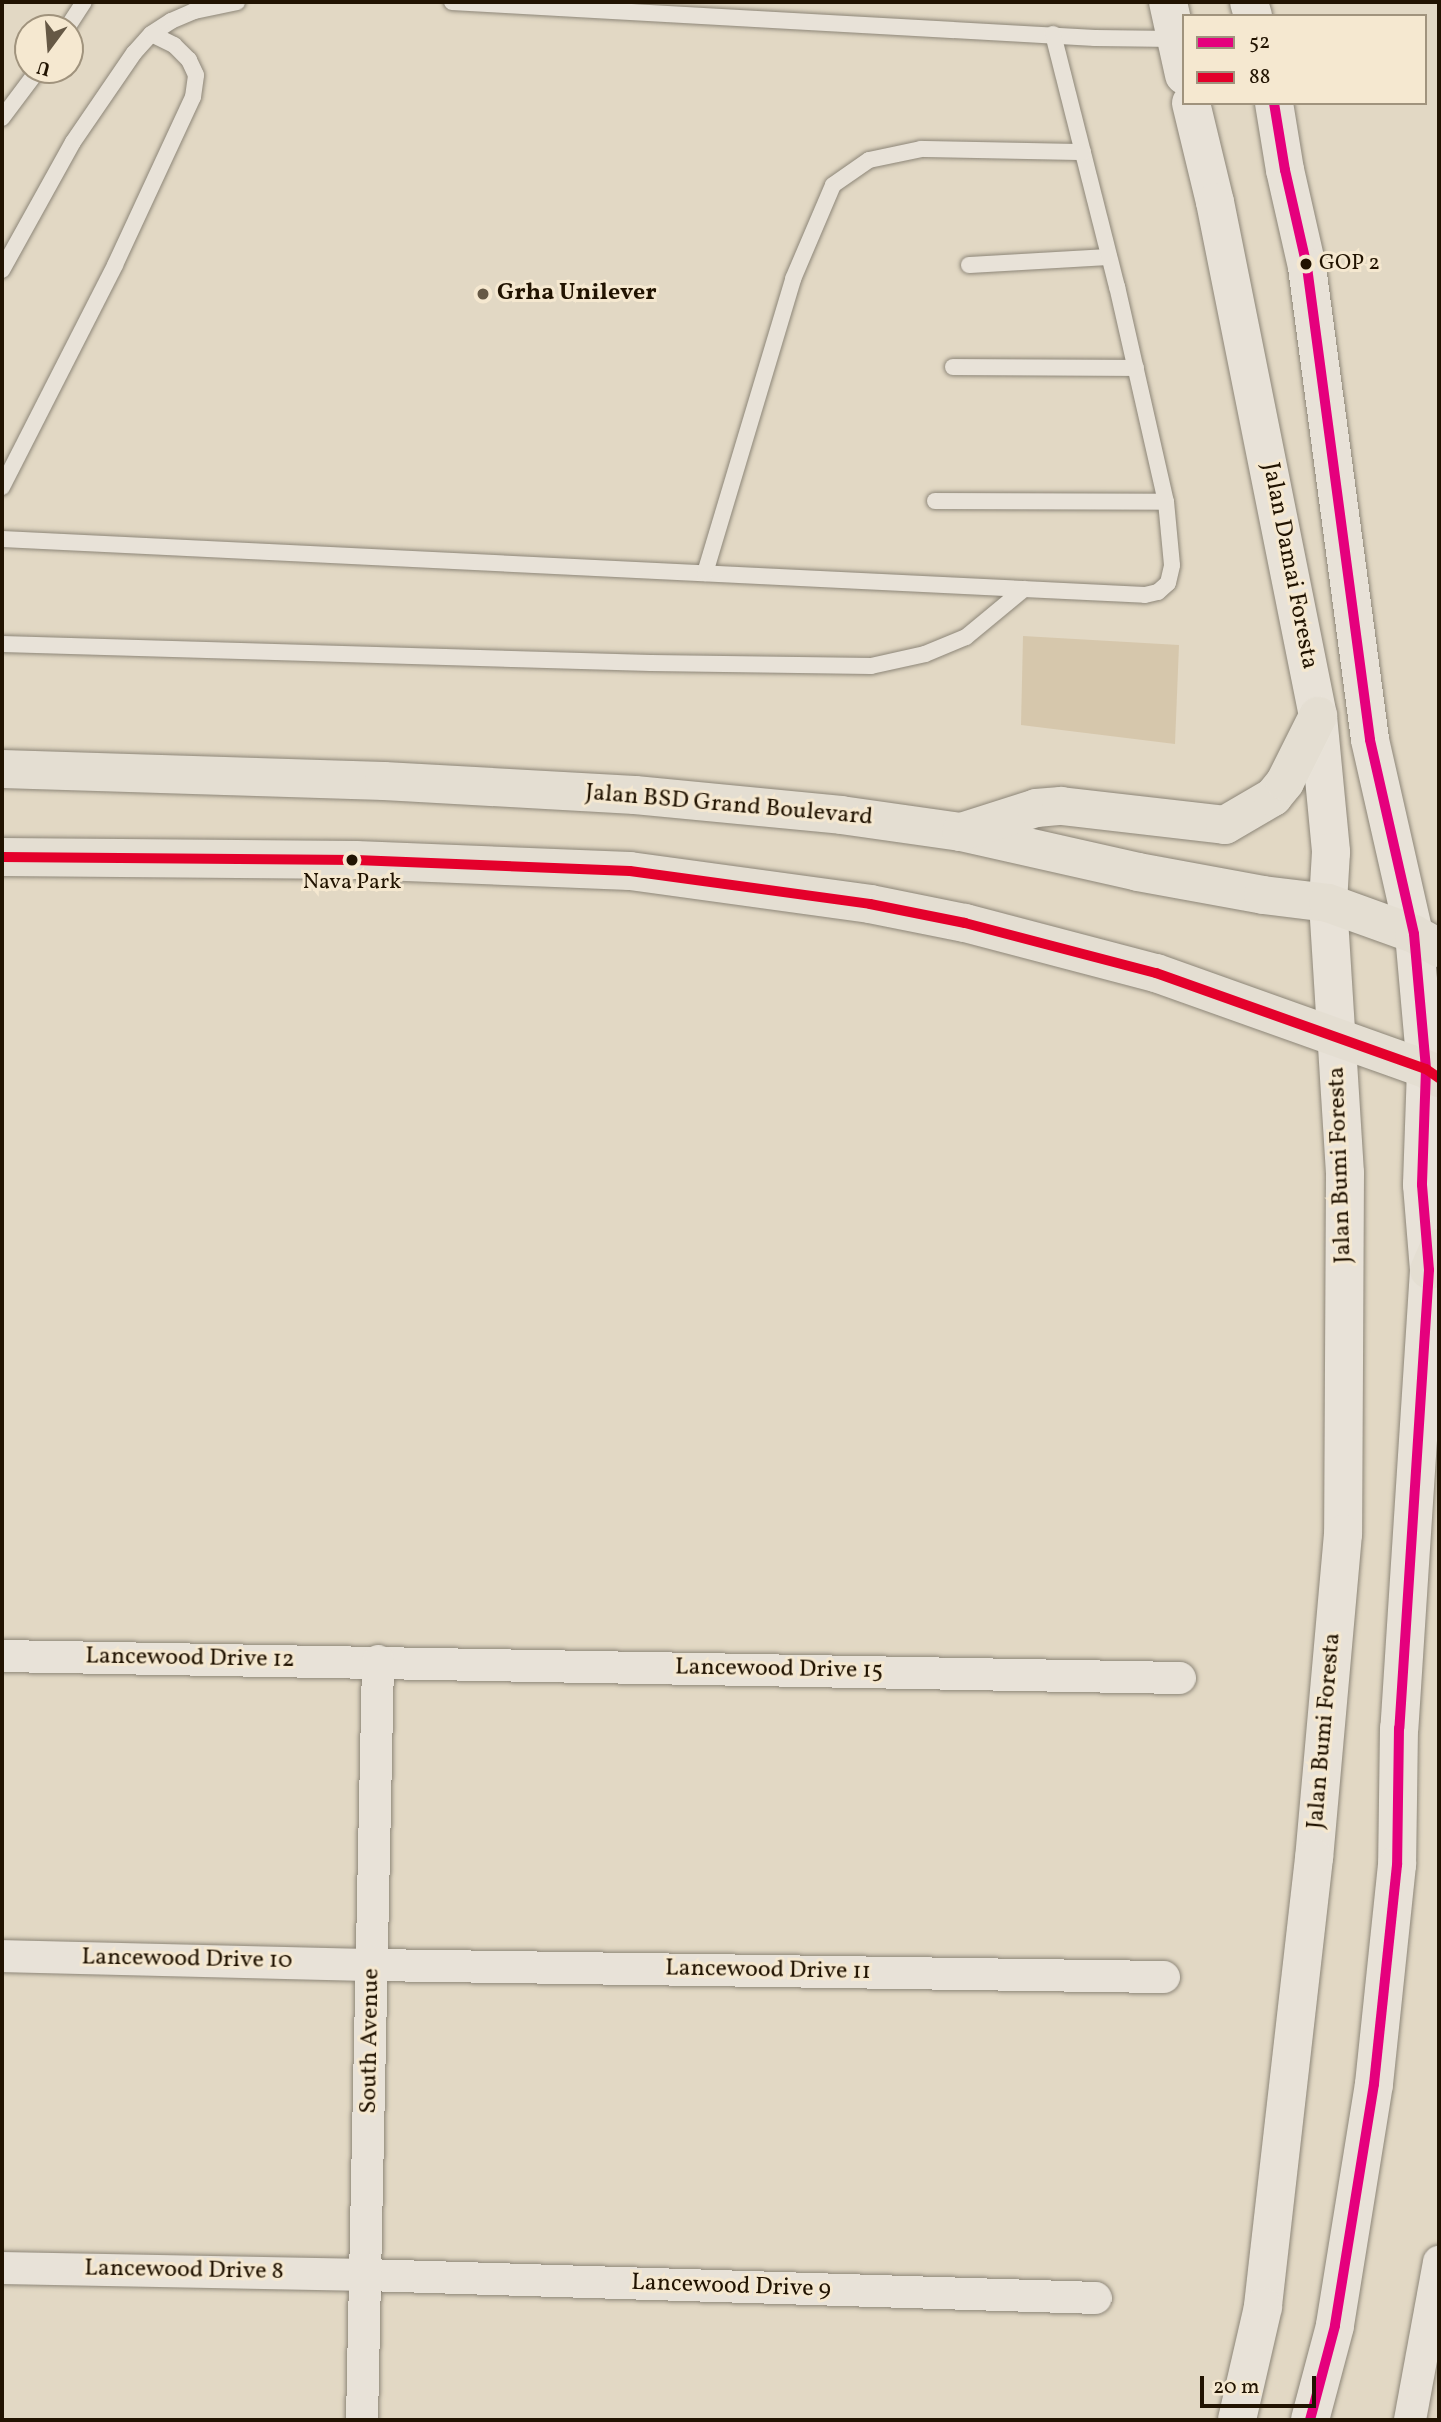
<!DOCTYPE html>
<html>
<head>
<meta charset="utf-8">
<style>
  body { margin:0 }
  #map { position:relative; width:1441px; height:2422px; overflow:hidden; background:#e2d8c4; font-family:Vollkorn,serif }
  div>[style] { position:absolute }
  .green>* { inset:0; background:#d6c7ac }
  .roads { filter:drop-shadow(0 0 2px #8d8678) drop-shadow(0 0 2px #8d8678) }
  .service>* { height:16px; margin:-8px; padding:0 8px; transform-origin:8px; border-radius:8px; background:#e8e2d8 }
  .minor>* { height:32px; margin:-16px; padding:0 16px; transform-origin:16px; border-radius:16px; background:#e8e2d8 }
  .secondary>* { height:38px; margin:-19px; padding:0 19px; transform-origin:19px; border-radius:19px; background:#e8e2d8 }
  .primary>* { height:38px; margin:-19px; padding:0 19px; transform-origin:19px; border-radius:19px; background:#e4ded2 }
  .bus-1>* { height:10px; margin:-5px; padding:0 5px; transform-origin:5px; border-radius:5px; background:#e5007d }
  .bus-2>* { height:10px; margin:-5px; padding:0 5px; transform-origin:5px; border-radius:5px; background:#e4002b }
  .dots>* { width:19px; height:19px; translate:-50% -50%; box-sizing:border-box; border:4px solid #f5e8d0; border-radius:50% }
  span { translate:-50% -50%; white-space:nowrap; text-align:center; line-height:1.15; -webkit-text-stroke:6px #f5e8d0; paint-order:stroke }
  .bus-label { font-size:22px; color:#211301 }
  .left { translate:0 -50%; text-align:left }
  .poi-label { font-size:24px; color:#211301; font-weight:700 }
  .street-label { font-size:24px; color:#211301 }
  .frame { position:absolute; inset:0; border:4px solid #211301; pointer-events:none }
  .legend { position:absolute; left:1182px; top:14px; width:245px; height:91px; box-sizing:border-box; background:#f5e8d0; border:2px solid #a0937d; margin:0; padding:9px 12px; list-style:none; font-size:21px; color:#211301 }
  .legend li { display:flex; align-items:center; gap:14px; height:35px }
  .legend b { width:35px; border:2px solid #a0937d }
  .north { position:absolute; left:14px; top:14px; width:70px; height:70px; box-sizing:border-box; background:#f5e8d0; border:2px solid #a0937d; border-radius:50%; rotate:196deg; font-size:19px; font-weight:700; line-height:28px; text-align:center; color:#211301 }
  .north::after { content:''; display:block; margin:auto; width:24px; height:32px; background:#655845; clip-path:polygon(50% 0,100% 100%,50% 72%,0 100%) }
  .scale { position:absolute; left:1200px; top:2376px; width:116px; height:32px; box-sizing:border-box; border:4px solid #211301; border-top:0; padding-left:9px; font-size:21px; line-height:24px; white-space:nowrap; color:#211301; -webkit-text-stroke:5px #f5e8d0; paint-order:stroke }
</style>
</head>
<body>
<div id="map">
  <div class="green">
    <div style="clip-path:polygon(1023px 636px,1179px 645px,1175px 744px,1021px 725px)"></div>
  </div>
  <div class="roads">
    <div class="service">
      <div style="left:452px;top:2px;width:644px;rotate:3.2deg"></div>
      <div style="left:1095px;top:38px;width:80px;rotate:0.7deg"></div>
      <div style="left:67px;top:28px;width:31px;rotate:-57deg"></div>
      <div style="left:2px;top:118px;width:60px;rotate:-53.1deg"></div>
      <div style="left:969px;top:265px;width:140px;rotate:-3.3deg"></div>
      <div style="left:2px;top:270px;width:146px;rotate:-61deg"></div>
      <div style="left:73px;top:142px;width:108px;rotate:-55.6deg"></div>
      <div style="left:134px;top:53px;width:25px;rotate:-48deg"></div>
      <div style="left:151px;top:34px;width:24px;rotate:-33deg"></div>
      <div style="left:171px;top:21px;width:25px;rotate:-23deg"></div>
      <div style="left:194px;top:11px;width:44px;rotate:-11.8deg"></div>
      <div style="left:953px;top:367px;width:183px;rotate:0.3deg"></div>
      <div style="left:2px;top:487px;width:249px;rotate:-63deg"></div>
      <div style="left:115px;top:265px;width:185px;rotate:-65.1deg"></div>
      <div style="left:193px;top:97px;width:22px;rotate:-82deg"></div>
      <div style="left:196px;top:75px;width:17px;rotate:-115deg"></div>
      <div style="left:189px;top:60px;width:21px;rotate:-135deg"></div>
      <div style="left:174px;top:45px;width:25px;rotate:-154deg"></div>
      <div style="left:935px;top:501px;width:231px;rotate:0.2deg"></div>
      <div style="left:2px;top:539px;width:1144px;rotate:2.8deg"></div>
      <div style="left:1145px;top:595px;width:13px;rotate:-13deg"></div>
      <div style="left:1158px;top:592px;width:13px;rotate:-42deg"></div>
      <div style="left:1168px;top:583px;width:18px;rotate:-77deg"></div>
      <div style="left:1172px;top:565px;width:63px;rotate:-95.4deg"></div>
      <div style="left:1166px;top:502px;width:221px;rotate:-102.8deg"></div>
      <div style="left:1117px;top:287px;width:261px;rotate:-104.2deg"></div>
      <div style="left:705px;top:573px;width:307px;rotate:-73.3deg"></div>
      <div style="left:793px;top:279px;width:102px;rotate:-66.9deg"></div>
      <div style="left:833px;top:185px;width:44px;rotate:-34.8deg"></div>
      <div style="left:869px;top:160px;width:53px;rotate:-11.9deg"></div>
      <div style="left:921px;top:149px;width:162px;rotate:1.1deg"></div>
      <div style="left:2px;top:644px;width:649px;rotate:1.68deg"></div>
      <div style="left:651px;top:663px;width:220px;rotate:0.8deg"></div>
      <div style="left:871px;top:666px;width:55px;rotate:-12.5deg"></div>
      <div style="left:925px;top:654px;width:44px;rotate:-22.5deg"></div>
      <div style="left:966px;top:637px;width:75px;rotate:-39.6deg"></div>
    </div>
    <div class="minor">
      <div style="left:2px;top:1656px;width:1178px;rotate:1.07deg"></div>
      <div style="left:2px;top:1956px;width:370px;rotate:1.4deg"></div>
      <div style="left:372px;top:1965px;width:792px;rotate:0.87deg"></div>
      <div style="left:2px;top:2268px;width:364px;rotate:1.1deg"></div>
      <div style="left:366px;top:2275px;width:730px;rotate:1.8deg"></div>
      <div style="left:362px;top:2420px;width:759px;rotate:-88.79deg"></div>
      <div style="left:1410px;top:2420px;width:161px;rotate:-79.6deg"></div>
    </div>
    <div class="secondary">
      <div style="left:1168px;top:2px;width:75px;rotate:77.6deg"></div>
      <div style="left:1249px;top:2px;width:15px;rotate:74deg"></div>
      <div style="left:1191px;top:103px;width:102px;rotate:76.4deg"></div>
      <div style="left:1215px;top:202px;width:524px;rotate:78.67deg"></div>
      <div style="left:1318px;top:716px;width:137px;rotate:84.5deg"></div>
      <div style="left:1331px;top:852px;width:51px;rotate:93.4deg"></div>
      <div style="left:1328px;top:903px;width:271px;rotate:86.4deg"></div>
      <div style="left:1345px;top:1173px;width:361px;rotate:90.3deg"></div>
      <div style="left:1343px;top:1534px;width:325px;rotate:95.1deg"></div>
      <div style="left:1314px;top:1858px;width:452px;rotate:96.5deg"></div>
      <div style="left:1263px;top:2307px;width:116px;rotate:103deg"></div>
      <div style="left:1274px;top:103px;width:68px;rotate:80.7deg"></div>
      <div style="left:1285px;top:170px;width:99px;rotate:77.2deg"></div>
      <div style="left:1307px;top:267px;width:477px;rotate:82.4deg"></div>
      <div style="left:1370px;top:740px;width:199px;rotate:77.2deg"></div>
      <div style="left:1414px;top:934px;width:136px;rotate:84.9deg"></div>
      <div style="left:1426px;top:1069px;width:116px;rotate:92deg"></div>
      <div style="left:1422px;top:1185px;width:85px;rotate:85.3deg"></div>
      <div style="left:1429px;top:1270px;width:459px;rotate:93.7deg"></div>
      <div style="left:1399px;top:1728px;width:137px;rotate:90.8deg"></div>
      <div style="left:1397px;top:1865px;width:220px;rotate:96deg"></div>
      <div style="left:1374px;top:2084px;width:245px;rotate:99.2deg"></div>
      <div style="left:1335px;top:2326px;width:97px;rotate:104.9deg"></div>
    </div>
    <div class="primary">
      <div style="left:2px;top:769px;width:382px;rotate:1.8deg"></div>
      <div style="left:384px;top:781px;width:251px;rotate:3.2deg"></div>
      <div style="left:635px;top:795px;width:207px;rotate:5.5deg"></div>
      <div style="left:841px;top:815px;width:121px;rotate:8.1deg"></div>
      <div style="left:961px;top:832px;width:181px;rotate:12.7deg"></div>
      <div style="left:1138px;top:872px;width:127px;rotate:10.4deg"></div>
      <div style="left:1263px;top:895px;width:65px;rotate:7deg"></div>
      <div style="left:1328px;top:903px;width:91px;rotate:19.8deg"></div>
      <div style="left:1414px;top:934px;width:29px;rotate:29deg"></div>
      <div style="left:961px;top:832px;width:79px;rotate:-17.7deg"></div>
      <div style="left:1036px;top:808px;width:25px;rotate:-5deg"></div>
      <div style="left:1061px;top:806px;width:165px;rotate:6.6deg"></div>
      <div style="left:1225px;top:825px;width:56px;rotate:-30.3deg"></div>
      <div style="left:1273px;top:797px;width:19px;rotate:-51deg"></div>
      <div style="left:1285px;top:782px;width:74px;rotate:-63.4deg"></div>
      <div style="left:2px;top:857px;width:354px;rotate:0.5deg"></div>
      <div style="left:356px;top:860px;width:274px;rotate:2.3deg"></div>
      <div style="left:630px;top:871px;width:242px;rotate:7.8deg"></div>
      <div style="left:870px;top:904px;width:97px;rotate:11.3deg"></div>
      <div style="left:965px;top:923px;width:197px;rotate:14.7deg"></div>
      <div style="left:1156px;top:973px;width:287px;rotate:19.6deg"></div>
      <div style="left:1426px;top:1069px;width:16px;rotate:35deg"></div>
      <div style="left:1429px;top:1270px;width:24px;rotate:-66deg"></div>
    </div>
  </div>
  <div class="bus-1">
    <div style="left:1274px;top:103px;width:68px;rotate:80.7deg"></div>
    <div style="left:1285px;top:170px;width:99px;rotate:77.2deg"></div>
    <div style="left:1307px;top:267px;width:477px;rotate:82.4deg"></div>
    <div style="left:1370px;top:740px;width:199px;rotate:77.2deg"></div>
    <div style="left:1414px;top:934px;width:136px;rotate:84.9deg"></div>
    <div style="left:1426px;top:1069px;width:116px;rotate:92deg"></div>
    <div style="left:1422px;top:1185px;width:85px;rotate:85.3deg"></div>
    <div style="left:1429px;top:1270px;width:459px;rotate:93.7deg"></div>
    <div style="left:1399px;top:1728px;width:137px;rotate:90.8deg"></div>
    <div style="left:1397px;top:1865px;width:220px;rotate:96deg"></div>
    <div style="left:1374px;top:2084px;width:245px;rotate:99.2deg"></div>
    <div style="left:1335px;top:2326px;width:97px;rotate:104.9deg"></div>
  </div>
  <div class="bus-2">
    <div style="left:2px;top:857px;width:354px;rotate:0.5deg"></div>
    <div style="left:356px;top:860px;width:274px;rotate:2.3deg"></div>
    <div style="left:630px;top:871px;width:242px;rotate:7.8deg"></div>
    <div style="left:870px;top:904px;width:97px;rotate:11.3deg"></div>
    <div style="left:965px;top:923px;width:197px;rotate:14.7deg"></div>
    <div style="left:1156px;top:973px;width:287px;rotate:19.6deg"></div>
    <div style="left:1426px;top:1069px;width:16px;rotate:35deg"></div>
  </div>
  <div class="dots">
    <div style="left:1306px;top:264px;background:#211301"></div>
    <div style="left:483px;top:294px;background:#655845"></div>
    <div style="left:352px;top:860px;background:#211301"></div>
  </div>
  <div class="bus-label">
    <span class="left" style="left:1319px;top:264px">GOP 2</span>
    <span style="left:352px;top:883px">Nava Park</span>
  </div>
  <div class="poi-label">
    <span class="left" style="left:497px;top:294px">Grha Unilever</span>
  </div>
  <div class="street-label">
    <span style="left:1289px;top:566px;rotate:79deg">Jalan Damai Foresta</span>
    <span style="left:729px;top:806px;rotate:5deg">Jalan BSD Grand Boulevard</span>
    <span style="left:1341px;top:1165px;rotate:-92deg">Jalan Bumi Foresta</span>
    <span style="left:190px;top:1659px;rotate:1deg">Lancewood Drive 12</span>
    <span style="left:779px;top:1670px;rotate:1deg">Lancewood Drive 15</span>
    <span style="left:1325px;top:1731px;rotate:-85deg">Jalan Bumi Foresta</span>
    <span style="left:187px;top:1960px;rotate:1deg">Lancewood Drive 10</span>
    <span style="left:768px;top:1971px;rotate:1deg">Lancewood Drive 11</span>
    <span style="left:371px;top:2041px;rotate:-89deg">South Avenue</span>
    <span style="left:184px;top:2271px;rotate:1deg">Lancewood Drive 8</span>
    <span style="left:731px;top:2287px;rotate:2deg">Lancewood Drive 9</span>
  </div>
  <div class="frame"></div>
  <ul class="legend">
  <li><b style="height:9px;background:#e5007d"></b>52</li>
  <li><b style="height:9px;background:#e4002b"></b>88</li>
  </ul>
  <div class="north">U</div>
  <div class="scale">20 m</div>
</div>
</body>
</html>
